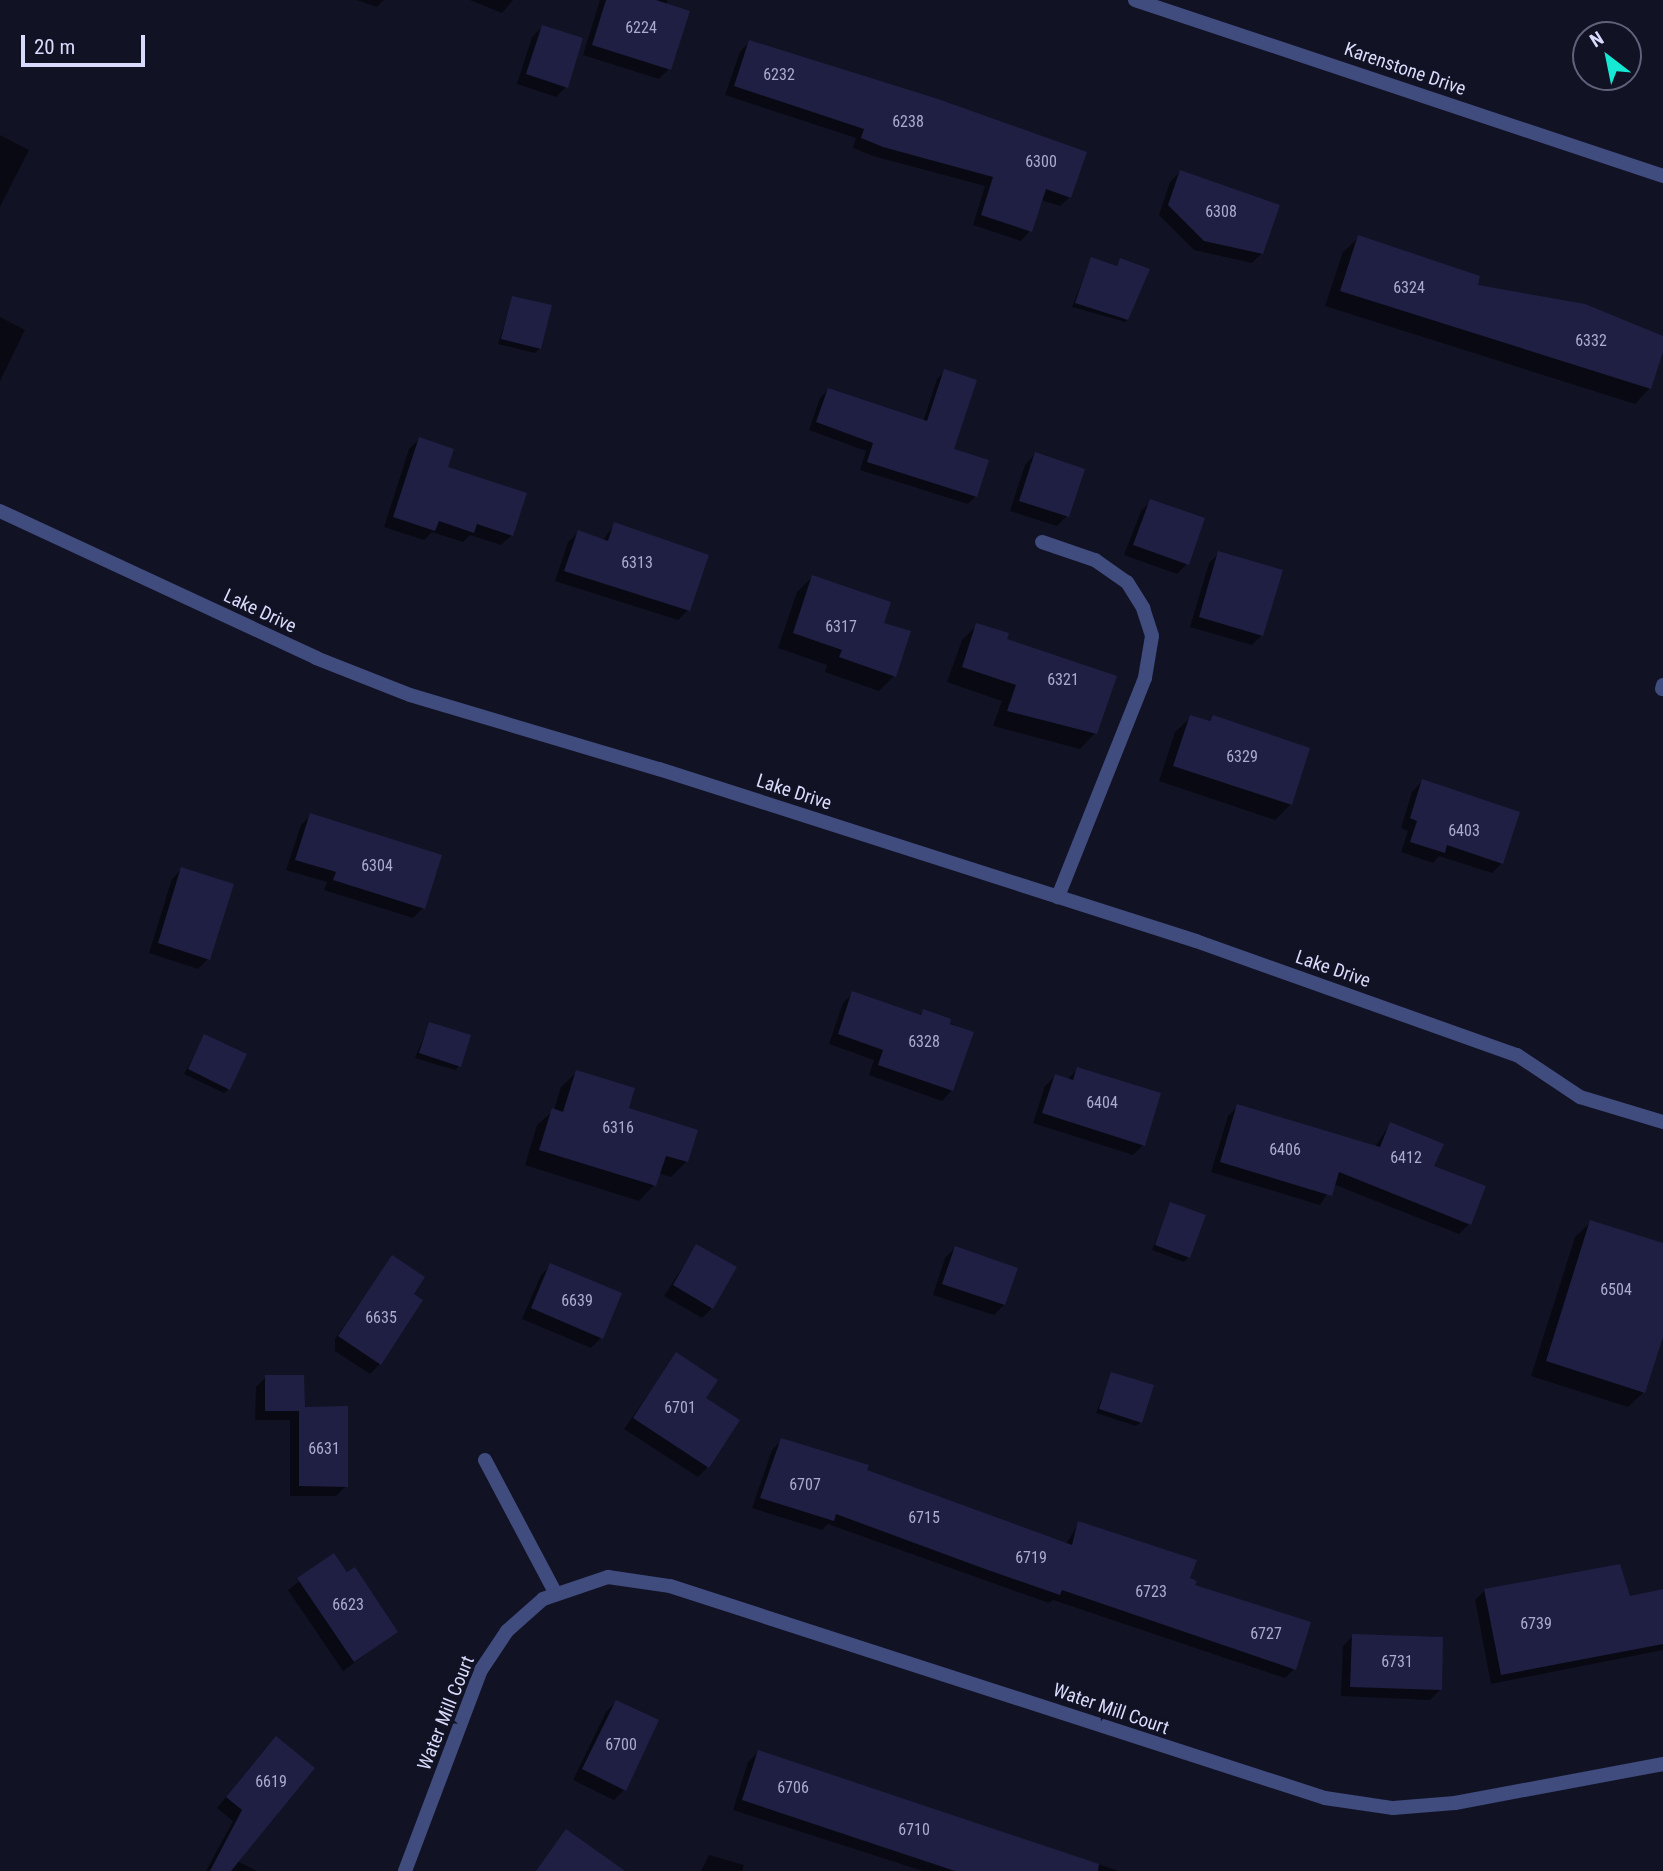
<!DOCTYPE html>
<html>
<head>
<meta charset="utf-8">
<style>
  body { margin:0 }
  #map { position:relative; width:1663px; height:1871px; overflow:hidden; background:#111224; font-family:"Roboto Condensed",sans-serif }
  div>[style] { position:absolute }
  .shadow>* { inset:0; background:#0007 }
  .building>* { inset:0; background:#1f1f43 }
  .lane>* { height:14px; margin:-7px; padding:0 7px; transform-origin:7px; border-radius:7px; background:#404b7e }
  .street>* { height:14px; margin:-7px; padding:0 7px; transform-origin:7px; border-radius:7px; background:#404b7e }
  span { translate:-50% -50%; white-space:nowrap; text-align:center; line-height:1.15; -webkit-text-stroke:7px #111224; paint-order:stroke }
  .number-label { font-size:16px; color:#aaaccd }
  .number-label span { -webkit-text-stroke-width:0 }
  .street-label { font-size:19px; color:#d8dbfb }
  .north { position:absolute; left:1572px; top:21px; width:70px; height:70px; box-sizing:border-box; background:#111224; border:2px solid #61627a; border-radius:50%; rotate:328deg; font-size:19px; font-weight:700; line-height:28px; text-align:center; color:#d8dbfb }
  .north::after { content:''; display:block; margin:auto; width:24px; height:32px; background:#16e9d3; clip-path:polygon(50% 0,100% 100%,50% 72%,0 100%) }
  .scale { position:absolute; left:21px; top:35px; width:124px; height:32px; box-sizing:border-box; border:4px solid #d8dbfb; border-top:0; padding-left:9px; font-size:21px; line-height:24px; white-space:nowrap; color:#d8dbfb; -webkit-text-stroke:5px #111224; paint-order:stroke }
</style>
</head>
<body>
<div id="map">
  <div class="shadow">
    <div style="clip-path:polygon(357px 0,384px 0,377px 7px)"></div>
    <div style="clip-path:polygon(470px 0,513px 0,502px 13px)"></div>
    <div style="clip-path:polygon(600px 0,667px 0,669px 69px,659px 79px,583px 55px)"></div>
    <div style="clip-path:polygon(542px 27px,566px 87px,556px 97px,517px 84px,532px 37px)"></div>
    <div style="clip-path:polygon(749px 42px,1070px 197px,1060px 206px,1041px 200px,1030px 231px,1021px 241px,973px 225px,985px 186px,873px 156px,853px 148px,856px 138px,725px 95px,740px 52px)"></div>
    <div style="clip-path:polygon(0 135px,29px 150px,0 207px)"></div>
    <div style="clip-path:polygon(1180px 172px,1262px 253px,1252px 263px,1194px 250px,1159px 215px,1170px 182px)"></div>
    <div style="clip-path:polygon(1359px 237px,1475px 286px,1663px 338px,1650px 388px,1635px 404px,1325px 306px,1343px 252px)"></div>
    <div style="clip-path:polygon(1091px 259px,1115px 267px,1120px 260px,1147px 270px,1126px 322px,1072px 307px)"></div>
    <div style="clip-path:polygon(513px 298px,540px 348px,535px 353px,498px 344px)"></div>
    <div style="clip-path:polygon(0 317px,25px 330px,0 381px)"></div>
    <div style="clip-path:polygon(945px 371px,952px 450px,976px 496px,968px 504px,860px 470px,866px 451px,809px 430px,820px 398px,828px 390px,923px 422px,937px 379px)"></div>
    <div style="clip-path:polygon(419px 439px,512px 535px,501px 545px,470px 535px,463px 542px,432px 532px,424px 540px,384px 527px,409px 449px)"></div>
    <div style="clip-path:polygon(1035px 454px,1067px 516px,1057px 526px,1010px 511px,1025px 465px)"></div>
    <div style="clip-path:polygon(1151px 501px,1187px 564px,1177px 574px,1124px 555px,1141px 511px)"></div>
    <div style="clip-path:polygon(615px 524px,688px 610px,678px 620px,555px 581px,568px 542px,579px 532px,603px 540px)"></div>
    <div style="clip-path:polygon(1219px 553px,1262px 635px,1252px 645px,1190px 627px,1209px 563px)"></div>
    <div style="clip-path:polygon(812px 577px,882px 624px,894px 676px,879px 691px,825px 672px,827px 665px,778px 648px,797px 592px)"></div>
    <div style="clip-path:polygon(977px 625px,1005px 640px,1095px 733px,1080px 749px,993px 726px,1002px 701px,947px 682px,962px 640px)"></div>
    <div style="clip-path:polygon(1191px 717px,1208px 722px,1213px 717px,1308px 749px,1290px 805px,1275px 820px,1159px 781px,1175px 732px)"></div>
    <div style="clip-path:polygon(1422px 781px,1502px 863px,1492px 873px,1439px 856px,1433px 863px,1401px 852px,1408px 831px,1401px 828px,1412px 792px)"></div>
    <div style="clip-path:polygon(311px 815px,423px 908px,413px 918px,324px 890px,327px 882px,286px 870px,301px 825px)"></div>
    <div style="clip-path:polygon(182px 869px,208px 959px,198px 969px,149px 953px,172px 879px)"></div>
    <div style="clip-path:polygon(853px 993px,919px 1016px,923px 1011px,972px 1033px,952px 1090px,942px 1101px,869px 1075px,874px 1060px,829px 1044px,843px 1003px)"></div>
    <div style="clip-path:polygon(429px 1024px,459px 1066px,455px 1070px,415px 1058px)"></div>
    <div style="clip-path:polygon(205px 1036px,229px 1089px,224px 1093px,184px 1074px)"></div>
    <div style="clip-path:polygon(1078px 1069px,1143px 1145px,1133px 1155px,1033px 1123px,1045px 1086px,1055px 1076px,1068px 1079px)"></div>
    <div style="clip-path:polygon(577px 1072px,627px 1109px,695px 1131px,686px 1162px,671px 1177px,658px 1173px,654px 1185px,639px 1201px,525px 1165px,537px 1125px,554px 1110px,561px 1087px)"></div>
    <div style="clip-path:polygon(1238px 1106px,1375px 1147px,1390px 1124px,1432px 1167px,1469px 1224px,1459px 1234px,1333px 1184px,1320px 1205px,1211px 1172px,1228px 1116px)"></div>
    <div style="clip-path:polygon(1171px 1204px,1189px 1257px,1184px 1262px,1152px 1250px)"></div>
    <div style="clip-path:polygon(1591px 1222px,1663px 1245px,1663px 1331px,1644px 1392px,1628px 1407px,1531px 1376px,1575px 1237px)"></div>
    <div style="clip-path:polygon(696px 1246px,712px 1308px,702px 1318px,664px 1296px)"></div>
    <div style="clip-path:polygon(955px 1248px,1004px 1305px,994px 1315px,933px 1295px,945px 1258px)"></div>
    <div style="clip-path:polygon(392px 1257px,380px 1364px,370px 1374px,335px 1351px,335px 1339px)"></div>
    <div style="clip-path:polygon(551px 1265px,601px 1338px,591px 1348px,522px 1319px,541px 1275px)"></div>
    <div style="clip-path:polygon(676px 1355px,708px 1467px,698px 1477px,624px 1429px)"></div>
    <div style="clip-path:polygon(1112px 1374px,1141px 1422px,1136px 1426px,1096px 1413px)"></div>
    <div style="clip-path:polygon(266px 1377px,303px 1408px,346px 1486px,336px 1496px,290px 1496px,290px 1420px,255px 1420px,256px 1387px)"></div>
    <div style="clip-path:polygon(782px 1440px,1066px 1544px,1079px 1523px,1188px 1579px,1294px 1669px,1285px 1678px,1053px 1600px,1049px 1603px,828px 1524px,822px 1530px,752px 1508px,772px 1450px)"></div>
    <div style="clip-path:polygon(334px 1555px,396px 1632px,343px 1671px,288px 1590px)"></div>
    <div style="clip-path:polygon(1485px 1590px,1628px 1598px,1663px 1591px,1663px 1650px,1491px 1684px,1475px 1600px)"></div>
    <div style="clip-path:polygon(1353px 1636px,1440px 1690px,1430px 1700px,1341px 1696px,1343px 1646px)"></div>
    <div style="clip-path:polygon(616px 1702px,624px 1790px,614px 1800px,573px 1780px,606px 1712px)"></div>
    <div style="clip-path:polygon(266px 1748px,237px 1861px,257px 1871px,206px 1871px,233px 1821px,217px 1808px)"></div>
    <div style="clip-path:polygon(758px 1752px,1119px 1871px,923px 1871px,733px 1810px,748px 1762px)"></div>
    <div style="clip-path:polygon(709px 1855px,744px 1865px,742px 1871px,701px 1871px)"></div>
  </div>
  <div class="building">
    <div style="clip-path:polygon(606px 0,656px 0,690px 11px,671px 70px,592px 45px)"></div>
    <div style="clip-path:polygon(542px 25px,583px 38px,568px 88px,526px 74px)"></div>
    <div style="clip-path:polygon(749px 40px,938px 99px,1087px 152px,1071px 198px,1046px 189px,1032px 232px,981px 215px,993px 177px,883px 147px,861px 138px,864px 129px,734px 86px)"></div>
    <div style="clip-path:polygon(1180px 170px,1280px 205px,1263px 254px,1204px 241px,1168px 205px)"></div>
    <div style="clip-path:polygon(1358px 235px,1480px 276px,1478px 285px,1585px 304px,1663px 336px,1663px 352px,1651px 389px,1340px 291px)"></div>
    <div style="clip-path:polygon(1091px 257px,1117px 266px,1120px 258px,1150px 269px,1128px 320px,1075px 303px)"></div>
    <div style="clip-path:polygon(512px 296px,552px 305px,541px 349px,501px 339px)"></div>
    <div style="clip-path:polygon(944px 369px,977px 380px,954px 449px,989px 460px,977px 497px,867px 462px,873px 443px,816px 422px,828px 388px,927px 421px)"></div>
    <div style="clip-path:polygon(419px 437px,454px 449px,448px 467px,527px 493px,513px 536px,477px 524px,474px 533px,439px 521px,435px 531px,393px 517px)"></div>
    <div style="clip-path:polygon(1035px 452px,1085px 469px,1069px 517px,1019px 501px)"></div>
    <div style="clip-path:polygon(1150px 499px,1205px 518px,1189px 565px,1133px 545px)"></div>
    <div style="clip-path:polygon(614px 522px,709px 555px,690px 611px,564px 571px,578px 530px,608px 541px)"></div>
    <div style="clip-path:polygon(1218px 551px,1283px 570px,1263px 636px,1199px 617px)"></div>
    <div style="clip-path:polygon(812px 575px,891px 602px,884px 623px,911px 631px,896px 677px,839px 657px,842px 650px,793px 633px)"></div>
    <div style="clip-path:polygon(976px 623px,1009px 633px,1007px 639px,1117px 676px,1097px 734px,1007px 711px,1016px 685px,962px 667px)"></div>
    <div style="clip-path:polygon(1190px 715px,1210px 721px,1213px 715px,1310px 748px,1292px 805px,1173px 766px)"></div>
    <div style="clip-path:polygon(1422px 779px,1520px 812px,1503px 864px,1447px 845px,1445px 853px,1410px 842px,1417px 821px,1410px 818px)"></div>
    <div style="clip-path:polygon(310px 813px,442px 855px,425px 909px,333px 880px,336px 872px,295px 860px)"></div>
    <div style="clip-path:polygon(181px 867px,234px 884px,210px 960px,158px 943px)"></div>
    <div style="clip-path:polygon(852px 991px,921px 1015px,923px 1009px,951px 1019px,950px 1024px,974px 1032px,953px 1091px,878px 1065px,883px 1050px,838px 1034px)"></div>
    <div style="clip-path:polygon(429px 1022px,471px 1035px,461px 1067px,419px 1053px)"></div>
    <div style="clip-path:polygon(204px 1034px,247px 1054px,230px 1090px,188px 1069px)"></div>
    <div style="clip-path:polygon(1077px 1067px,1161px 1093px,1145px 1146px,1042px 1113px,1055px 1074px,1073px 1080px)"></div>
    <div style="clip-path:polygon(576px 1070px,635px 1088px,629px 1108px,698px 1130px,688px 1162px,666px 1156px,656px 1186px,539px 1150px,552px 1108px,563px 1112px)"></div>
    <div style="clip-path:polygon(1237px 1104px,1380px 1147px,1390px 1122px,1444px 1144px,1434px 1166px,1486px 1186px,1471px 1225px,1339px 1172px,1332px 1196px,1220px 1162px)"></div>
    <div style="clip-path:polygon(1170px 1202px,1206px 1215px,1190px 1258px,1155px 1245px)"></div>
    <div style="clip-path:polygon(1590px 1220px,1663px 1243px,1663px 1337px,1645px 1393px,1546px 1361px)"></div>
    <div style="clip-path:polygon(696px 1244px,737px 1267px,713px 1309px,673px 1285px)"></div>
    <div style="clip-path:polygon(955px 1246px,1018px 1268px,1005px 1305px,942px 1284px)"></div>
    <div style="clip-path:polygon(392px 1255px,425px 1277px,414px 1294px,423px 1300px,381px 1365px,338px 1336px)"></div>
    <div style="clip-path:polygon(550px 1263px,622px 1293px,603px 1339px,531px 1308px)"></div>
    <div style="clip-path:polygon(676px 1352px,718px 1380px,706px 1398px,740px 1420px,709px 1468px,633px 1418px)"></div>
    <div style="clip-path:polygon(1111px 1372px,1154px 1385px,1142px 1423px,1099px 1409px)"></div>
    <div style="clip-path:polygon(265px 1375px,304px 1375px,305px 1407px,348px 1406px,348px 1487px,299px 1486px,299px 1411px,265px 1411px)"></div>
    <div style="clip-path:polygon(781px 1438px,869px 1465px,867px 1470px,1072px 1545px,1078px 1521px,1197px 1560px,1190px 1578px,1197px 1581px,1195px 1585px,1311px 1622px,1296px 1670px,1062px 1590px,1060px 1595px,985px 1569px,836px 1514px,834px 1521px,760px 1498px)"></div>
    <div style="clip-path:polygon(334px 1553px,347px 1572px,355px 1567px,398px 1632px,354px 1662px,297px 1578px)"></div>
    <div style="clip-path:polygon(1620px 1564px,1630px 1596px,1663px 1589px,1663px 1644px,1501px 1675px,1484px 1589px)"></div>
    <div style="clip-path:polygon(1352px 1634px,1443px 1637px,1442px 1690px,1350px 1687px)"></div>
    <div style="clip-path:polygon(616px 1700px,659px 1720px,626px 1791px,582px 1769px)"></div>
    <div style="clip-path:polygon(276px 1736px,315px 1768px,231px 1871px,210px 1871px,242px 1810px,226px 1797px)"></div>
    <div style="clip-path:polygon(758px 1750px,1099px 1864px,1098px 1871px,955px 1871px,742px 1800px)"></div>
    <div style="clip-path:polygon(566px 1829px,625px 1871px,536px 1871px)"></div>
  </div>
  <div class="lane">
    <div style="left:1042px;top:542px;width:56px;rotate:18.8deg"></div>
    <div style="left:1095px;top:560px;width:39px;rotate:35deg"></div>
    <div style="left:1127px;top:582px;width:31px;rotate:58deg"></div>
    <div style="left:1143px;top:608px;width:29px;rotate:72deg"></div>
    <div style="left:1152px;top:636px;width:43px;rotate:99.5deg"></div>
    <div style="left:1145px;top:678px;width:236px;rotate:111.7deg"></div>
    <div style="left:1580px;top:1097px;width:87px;rotate:16.8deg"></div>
  </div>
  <div class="street">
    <div style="left:1135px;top:0;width:557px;rotate:18.43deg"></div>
    <div style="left:0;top:511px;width:349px;rotate:24.9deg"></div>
    <div style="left:316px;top:658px;width:101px;rotate:21.5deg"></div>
    <div style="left:410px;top:695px;width:260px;rotate:16.6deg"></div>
    <div style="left:659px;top:769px;width:564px;rotate:17.76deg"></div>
    <div style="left:1196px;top:941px;width:341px;rotate:19.6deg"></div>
    <div style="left:1517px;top:1055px;width:76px;rotate:33.7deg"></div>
    <div style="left:1662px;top:689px;width:4px;rotate:-76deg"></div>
    <div style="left:485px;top:1460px;width:152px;rotate:62.1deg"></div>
    <div style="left:405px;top:1871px;width:215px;rotate:-69.3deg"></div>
    <div style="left:481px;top:1670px;width:47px;rotate:-56.3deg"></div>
    <div style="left:507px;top:1631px;width:48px;rotate:-41.6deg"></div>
    <div style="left:543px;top:1599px;width:69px;rotate:-18.7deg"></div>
    <div style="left:608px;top:1577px;width:63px;rotate:8.3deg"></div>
    <div style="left:670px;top:1586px;width:688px;rotate:17.93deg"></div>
    <div style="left:1325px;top:1798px;width:69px;rotate:8.4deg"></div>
    <div style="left:1393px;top:1808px;width:62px;rotate:-4.6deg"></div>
    <div style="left:1455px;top:1803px;width:212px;rotate:-10.6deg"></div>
  </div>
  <div class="number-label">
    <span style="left:641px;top:28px">6224</span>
    <span style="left:779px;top:75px">6232</span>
    <span style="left:908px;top:122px">6238</span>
    <span style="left:1041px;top:162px">6300</span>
    <span style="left:1221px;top:212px">6308</span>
    <span style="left:1409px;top:288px">6324</span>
    <span style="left:1591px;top:341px">6332</span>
    <span style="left:637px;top:563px">6313</span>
    <span style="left:841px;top:627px">6317</span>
    <span style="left:1063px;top:680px">6321</span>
    <span style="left:1242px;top:757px">6329</span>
    <span style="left:1464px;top:831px">6403</span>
    <span style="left:377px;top:866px">6304</span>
    <span style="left:924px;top:1042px">6328</span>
    <span style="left:1102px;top:1103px">6404</span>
    <span style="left:618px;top:1128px">6316</span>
    <span style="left:1285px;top:1150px">6406</span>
    <span style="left:1406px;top:1158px">6412</span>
    <span style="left:1616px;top:1290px">6504</span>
    <span style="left:577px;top:1301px">6639</span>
    <span style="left:381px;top:1318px">6635</span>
    <span style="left:680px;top:1408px">6701</span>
    <span style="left:324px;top:1449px">6631</span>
    <span style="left:805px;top:1485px">6707</span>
    <span style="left:924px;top:1518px">6715</span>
    <span style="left:1031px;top:1558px">6719</span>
    <span style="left:1151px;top:1592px">6723</span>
    <span style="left:348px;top:1605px">6623</span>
    <span style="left:1536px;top:1624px">6739</span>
    <span style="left:1266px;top:1634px">6727</span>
    <span style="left:1397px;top:1662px">6731</span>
    <span style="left:621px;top:1745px">6700</span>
    <span style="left:271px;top:1782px">6619</span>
    <span style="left:793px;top:1788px">6706</span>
    <span style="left:914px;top:1830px">6710</span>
  </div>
  <div class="street-label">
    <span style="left:1405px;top:69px;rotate:19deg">Karenstone Drive</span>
    <span style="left:260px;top:611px;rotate:25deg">Lake Drive</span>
    <span style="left:794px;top:792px;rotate:18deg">Lake Drive</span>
    <span style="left:1333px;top:969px;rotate:19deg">Lake Drive</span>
    <span style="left:1111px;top:1709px;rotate:19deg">Water Mill Court</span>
    <span style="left:446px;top:1713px;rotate:-68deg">Water Mill Court</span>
  </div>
  <div class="north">N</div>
  <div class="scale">20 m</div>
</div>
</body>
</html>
